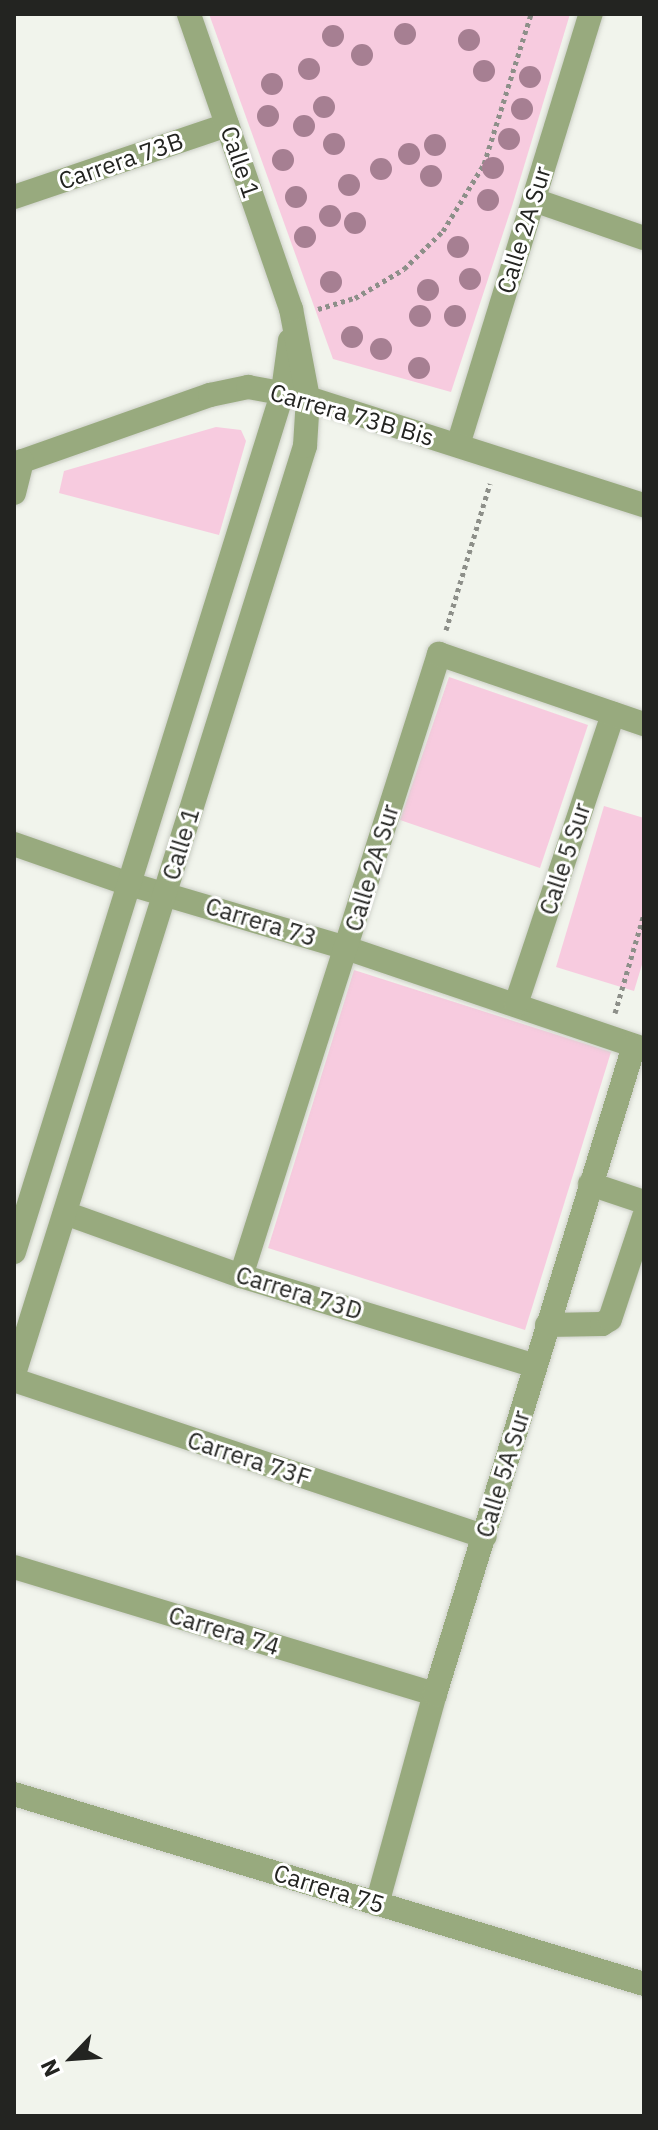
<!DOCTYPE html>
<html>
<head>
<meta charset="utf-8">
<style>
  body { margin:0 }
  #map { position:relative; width:658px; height:2130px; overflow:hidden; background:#f1f4ec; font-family:"IBM Plex Sans",sans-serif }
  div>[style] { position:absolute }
  .green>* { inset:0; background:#f7cbdf }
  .path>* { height:5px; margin-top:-2.5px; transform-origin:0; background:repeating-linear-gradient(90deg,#8d8f89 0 4px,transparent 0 8px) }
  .roads { filter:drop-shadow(0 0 2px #cccfc7) drop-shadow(0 0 2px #cccfc7) }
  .minor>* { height:24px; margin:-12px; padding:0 12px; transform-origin:12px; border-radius:12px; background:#98aa7e }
  .trees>* { width:22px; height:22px; margin:-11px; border-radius:50%; background:#a67f92 }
  span { translate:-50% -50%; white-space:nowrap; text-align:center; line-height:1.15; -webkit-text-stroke:6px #fff; paint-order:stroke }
  .street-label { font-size:24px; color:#232421 }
  .frame { position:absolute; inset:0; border:16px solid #232421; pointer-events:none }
  .north { position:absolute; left:32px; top:2018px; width:80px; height:80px; -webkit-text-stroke:6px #fff; paint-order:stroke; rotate:245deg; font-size:22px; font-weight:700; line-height:32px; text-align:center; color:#232421 }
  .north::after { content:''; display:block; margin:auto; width:28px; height:36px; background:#232421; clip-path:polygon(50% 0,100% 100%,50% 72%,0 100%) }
</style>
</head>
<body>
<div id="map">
  <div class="green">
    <div style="clip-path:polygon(209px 14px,570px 14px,512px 206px,451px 392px,333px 359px)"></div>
    <div style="clip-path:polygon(216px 427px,241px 430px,246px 441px,219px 535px,59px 493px,64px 471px)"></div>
    <div style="clip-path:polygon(449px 677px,588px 725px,540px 868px,400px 820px)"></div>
    <div style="clip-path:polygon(604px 806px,644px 818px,644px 958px,634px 991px,556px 967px)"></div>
    <div style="clip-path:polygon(354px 970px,611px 1052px,525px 1330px,268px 1248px)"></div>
  </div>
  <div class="path">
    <div style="left:318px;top:309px;width:39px;rotate:-17deg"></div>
    <div style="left:355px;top:298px;width:57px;rotate:-30.6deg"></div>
    <div style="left:404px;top:269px;width:54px;rotate:-44.3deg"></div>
    <div style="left:443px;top:231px;width:79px;rotate:-58.5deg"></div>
    <div style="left:484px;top:164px;width:157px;rotate:-72.6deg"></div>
    <div style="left:446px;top:630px;width:153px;rotate:-73.3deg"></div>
    <div style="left:615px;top:1013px;width:103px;rotate:-73.7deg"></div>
  </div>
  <div class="roads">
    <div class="minor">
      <div style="left:14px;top:197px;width:225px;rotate:-18.7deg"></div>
      <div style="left:534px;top:200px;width:116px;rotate:19.1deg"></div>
      <div style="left:458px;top:445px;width:451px;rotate:-72.9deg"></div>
      <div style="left:14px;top:464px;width:208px;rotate:-19.4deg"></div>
      <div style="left:210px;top:395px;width:39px;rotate:-12deg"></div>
      <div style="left:248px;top:387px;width:61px;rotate:10.4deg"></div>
      <div style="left:308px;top:398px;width:353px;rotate:17.7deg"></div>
      <div style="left:14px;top:493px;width:33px;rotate:-76deg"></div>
      <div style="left:14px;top:844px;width:122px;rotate:19.2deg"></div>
      <div style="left:129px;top:884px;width:226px;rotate:16.4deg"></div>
      <div style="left:346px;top:948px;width:315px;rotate:18.7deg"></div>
      <div style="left:516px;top:1004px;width:306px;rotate:-71.5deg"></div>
      <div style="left:590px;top:1184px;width:57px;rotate:18.4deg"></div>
      <div style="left:65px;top:1213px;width:187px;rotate:19.7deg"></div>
      <div style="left:241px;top:1276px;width:307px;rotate:17deg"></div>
      <div style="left:14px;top:1252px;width:902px;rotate:-72.65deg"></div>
      <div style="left:283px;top:391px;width:51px;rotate:-82.2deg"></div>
      <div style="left:241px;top:1276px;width:653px;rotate:-72.34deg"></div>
      <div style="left:439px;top:654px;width:217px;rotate:18.9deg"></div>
      <div style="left:547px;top:1325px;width:55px;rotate:-1deg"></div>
      <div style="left:602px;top:1324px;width:9px;rotate:-32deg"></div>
      <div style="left:610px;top:1319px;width:108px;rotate:-71.6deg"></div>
      <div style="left:14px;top:1374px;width:973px;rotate:-72.59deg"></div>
      <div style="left:305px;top:446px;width:48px;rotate:-86.4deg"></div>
      <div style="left:308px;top:398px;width:91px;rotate:-100.8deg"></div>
      <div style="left:291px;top:309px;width:312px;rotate:-109.1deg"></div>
      <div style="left:14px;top:1380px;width:496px;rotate:18.4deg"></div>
      <div style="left:14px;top:1567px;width:440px;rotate:16.8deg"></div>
      <div style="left:14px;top:1794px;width:658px;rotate:16.78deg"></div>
      <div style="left:377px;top:1904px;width:218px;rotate:-74.6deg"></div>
      <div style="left:435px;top:1694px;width:678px;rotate:-72.93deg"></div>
    </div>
  </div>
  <div class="trees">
    <div style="left:405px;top:34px"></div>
    <div style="left:333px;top:36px"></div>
    <div style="left:469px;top:40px"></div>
    <div style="left:362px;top:55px"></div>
    <div style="left:309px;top:69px"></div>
    <div style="left:484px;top:71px"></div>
    <div style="left:530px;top:77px"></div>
    <div style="left:272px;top:84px"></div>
    <div style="left:324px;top:107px"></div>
    <div style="left:522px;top:109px"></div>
    <div style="left:268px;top:116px"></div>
    <div style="left:304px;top:126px"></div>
    <div style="left:509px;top:139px"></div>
    <div style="left:334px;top:144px"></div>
    <div style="left:435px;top:145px"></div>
    <div style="left:409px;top:154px"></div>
    <div style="left:283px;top:160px"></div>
    <div style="left:493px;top:168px"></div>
    <div style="left:381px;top:169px"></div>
    <div style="left:431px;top:176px"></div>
    <div style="left:349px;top:185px"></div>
    <div style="left:296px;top:197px"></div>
    <div style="left:488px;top:200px"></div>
    <div style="left:330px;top:216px"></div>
    <div style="left:355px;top:223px"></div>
    <div style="left:305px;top:237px"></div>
    <div style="left:458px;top:247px"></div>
    <div style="left:470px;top:279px"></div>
    <div style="left:331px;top:282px"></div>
    <div style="left:428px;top:290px"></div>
    <div style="left:420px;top:316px"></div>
    <div style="left:455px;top:316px"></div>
    <div style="left:352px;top:337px"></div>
    <div style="left:381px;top:349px"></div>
    <div style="left:419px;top:368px"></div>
  </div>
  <div class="street-label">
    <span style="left:121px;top:161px;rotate:-19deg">Carrera 73B</span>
    <span style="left:240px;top:162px;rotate:71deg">Calle 1</span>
    <span style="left:524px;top:230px;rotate:-73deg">Calle 2A Sur</span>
    <span style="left:352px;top:415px;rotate:16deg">Carrera 73B Bis</span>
    <span style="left:181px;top:844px;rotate:-73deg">Calle 1</span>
    <span style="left:565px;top:859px;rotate:-72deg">Calle 5 Sur</span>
    <span style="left:372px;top:868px;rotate:-73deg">Calle 2A Sur</span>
    <span style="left:261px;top:922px;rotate:17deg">Carrera 73</span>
    <span style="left:299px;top:1293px;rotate:17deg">Carrera 73D</span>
    <span style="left:249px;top:1459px;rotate:18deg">Carrera 73F</span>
    <span style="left:503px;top:1474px;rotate:-73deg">Calle 5A Sur</span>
    <span style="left:224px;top:1631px;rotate:17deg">Carrera 74</span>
    <span style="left:329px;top:1889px;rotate:17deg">Carrera 75</span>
  </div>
  <div class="frame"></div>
  <div class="north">N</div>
</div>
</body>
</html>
